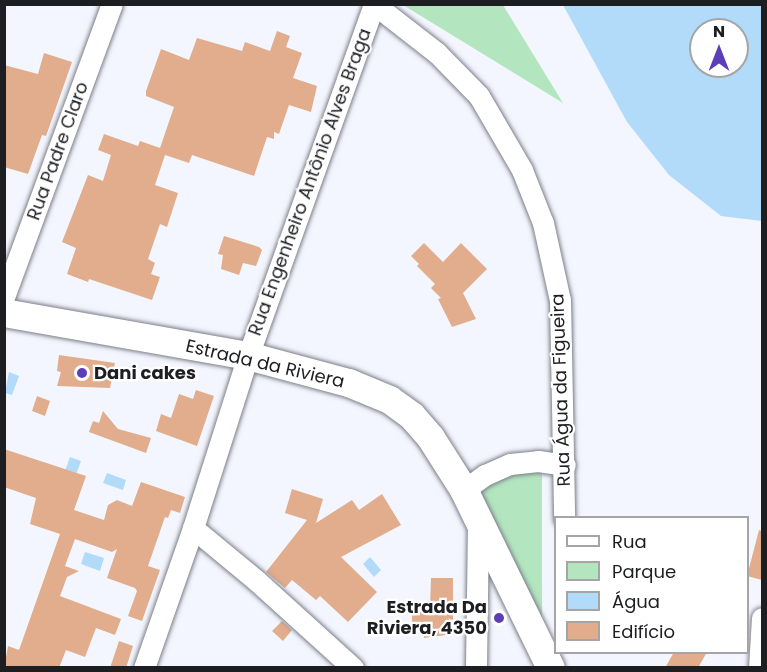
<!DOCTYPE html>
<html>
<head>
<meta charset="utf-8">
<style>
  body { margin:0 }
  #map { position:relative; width:767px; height:672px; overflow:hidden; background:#f3f6fe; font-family:Poppins,sans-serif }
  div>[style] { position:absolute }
  .green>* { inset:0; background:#b3e6bf }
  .water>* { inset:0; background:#b2daf9 }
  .building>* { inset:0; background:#e1ad8c }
  .roads { filter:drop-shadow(0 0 2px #7c7f88) drop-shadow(0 0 2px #7c7f88) }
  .street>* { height:21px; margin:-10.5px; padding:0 10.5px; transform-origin:10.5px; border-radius:10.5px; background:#fff }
  .secondary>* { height:28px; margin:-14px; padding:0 14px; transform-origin:14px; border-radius:14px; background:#fff }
  .dots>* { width:16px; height:16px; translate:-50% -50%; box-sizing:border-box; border:3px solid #fff; border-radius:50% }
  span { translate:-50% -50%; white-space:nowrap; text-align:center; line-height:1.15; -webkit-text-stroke:4.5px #fff; paint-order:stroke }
  .street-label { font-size:18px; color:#1d1e21 }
  .poi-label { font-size:18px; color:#1d1e21; font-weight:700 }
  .left { translate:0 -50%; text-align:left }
  .right { translate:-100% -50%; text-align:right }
  .frame { position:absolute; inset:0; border:6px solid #1d1e21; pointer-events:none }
  .legend { position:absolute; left:554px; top:516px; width:195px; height:138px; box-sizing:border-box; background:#fff; border:2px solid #a5a5a6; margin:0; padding:8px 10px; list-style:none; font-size:18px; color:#1d1e21 }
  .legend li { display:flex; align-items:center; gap:12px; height:30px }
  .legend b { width:30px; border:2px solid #a5a5a6 }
  .north { position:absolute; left:689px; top:18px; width:60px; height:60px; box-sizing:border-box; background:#fff; border:2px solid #a5a5a6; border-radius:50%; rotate:0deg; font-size:16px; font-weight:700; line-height:24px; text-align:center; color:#1d1e21 }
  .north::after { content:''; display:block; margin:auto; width:21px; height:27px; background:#5c3fb8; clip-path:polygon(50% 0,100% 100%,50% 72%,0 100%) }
</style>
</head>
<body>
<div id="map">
  <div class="green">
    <div style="clip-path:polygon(403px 5px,503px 5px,563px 103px)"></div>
    <div style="clip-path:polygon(516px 471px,542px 472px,542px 637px,471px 489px)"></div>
  </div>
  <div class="water">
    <div style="clip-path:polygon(evenodd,563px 5px,762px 5px,762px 221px,721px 216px,669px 175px,627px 122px,563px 5px,701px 30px,737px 30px,737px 66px,701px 66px,701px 30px)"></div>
    <div style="clip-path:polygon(9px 372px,19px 376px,12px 395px,5px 393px)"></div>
    <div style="clip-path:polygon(70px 457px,81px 461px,74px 480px,63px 476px)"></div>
    <div style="clip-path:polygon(107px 473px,126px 480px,123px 490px,103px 483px)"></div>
    <div style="clip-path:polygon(85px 552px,104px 558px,100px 571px,81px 564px)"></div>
    <div style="clip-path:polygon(370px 557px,381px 570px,374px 577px,363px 564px)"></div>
  </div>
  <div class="building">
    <div style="clip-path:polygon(277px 31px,290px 36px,286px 47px,302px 53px,293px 78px,317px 86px,311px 112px,289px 105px,279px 134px,274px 132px,274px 139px,267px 137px,254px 176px,192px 155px,189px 163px,165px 155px,155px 185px,178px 193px,167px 227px,160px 224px,148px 259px,155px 263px,151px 274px,160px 277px,152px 300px,89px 279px,88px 282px,67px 274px,76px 248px,62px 242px,88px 175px,103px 181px,111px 155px,98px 150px,104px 134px,138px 146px,140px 141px,160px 148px,174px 107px,146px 96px,146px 91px,161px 49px,189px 60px,197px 38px,242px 51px,245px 42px,270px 51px)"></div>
    <div style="clip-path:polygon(44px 53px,72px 62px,46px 136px,42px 135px,28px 174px,4px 167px,4px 65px,38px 74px)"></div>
    <div style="clip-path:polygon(224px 236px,259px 247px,262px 250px,256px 266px,243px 263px,239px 275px,221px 269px,223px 255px,218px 254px)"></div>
    <div style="clip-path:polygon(424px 243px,443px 262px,461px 243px,487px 269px,463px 293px,476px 319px,452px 327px,438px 299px,441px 298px,431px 288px,435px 284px,417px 266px,419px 264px,411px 256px)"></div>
    <div style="clip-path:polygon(59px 355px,115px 363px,110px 388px,57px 386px,61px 372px,57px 371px)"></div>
    <div style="clip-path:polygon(196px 390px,214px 396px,197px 446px,156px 431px,161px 414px,171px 418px,179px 394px,193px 399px)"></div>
    <div style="clip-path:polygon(37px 396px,50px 401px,45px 416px,32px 411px)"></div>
    <div style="clip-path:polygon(103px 411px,118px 429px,151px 438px,146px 453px,89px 432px,93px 421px,99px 423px)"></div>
    <div style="clip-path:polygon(4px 449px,86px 476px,74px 510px,104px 520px,108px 505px,117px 500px,132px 506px,141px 482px,185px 497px,180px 513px,171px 510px,168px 518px,165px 517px,148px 566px,160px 570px,142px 621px,128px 616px,137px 591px,135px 588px,107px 578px,117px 549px,112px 552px,75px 539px,65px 566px,79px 571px,67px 577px,60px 596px,121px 619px,115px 635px,96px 628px,85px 657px,66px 650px,59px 668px,4px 668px,8px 646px,19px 650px,60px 534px,30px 524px,36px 498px,4px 487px)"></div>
    <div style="clip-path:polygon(292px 489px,323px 499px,316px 523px,352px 500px,359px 510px,382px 494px,401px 525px,341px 557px,377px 592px,348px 622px,320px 596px,316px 600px,292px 580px,285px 588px,266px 572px,307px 520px,285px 513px)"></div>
    <div style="clip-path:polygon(759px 530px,762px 531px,762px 580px,747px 576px)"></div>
    <div style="clip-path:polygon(431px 578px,453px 578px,453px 634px,424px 638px,424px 632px,412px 632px,412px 609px,430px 609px)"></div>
    <div style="clip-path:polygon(282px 621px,292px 630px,283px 641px,272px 631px)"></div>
    <div style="clip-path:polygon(119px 641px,133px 646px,126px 668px,110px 668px)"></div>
    <div style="clip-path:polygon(674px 652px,707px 652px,698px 668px,665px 668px)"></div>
  </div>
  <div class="roads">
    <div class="street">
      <div style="left:374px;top:4px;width:80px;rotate:37.9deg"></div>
      <div style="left:437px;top:53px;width:60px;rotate:45.7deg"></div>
      <div style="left:479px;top:96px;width:86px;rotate:59.8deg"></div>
      <div style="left:522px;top:170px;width:57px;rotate:68.4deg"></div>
      <div style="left:543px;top:223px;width:79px;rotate:77.6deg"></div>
      <div style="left:560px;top:300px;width:218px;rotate:88.9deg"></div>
      <div style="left:4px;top:297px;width:312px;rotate:-69.8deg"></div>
      <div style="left:464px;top:490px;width:26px;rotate:-36deg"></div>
      <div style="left:485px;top:475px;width:27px;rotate:-24deg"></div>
      <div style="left:510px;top:464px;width:28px;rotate:-6deg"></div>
      <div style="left:538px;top:461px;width:27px;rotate:8deg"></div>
      <div style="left:193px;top:528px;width:83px;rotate:39.6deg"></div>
      <div style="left:257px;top:581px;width:130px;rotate:42.2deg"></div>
      <div style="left:144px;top:668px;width:148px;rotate:-70.7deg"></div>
      <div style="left:193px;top:528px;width:181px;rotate:-72.3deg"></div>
      <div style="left:248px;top:356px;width:373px;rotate:-70.3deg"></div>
      <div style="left:476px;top:668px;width:146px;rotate:-89.2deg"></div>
      <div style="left:759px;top:668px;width:50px;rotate:-86.6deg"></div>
    </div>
    <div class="secondary">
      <div style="left:4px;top:313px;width:248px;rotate:10deg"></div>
      <div style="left:248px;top:356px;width:105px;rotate:15deg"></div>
      <div style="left:349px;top:383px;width:44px;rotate:22.5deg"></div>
      <div style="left:390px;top:400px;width:27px;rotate:36deg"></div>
      <div style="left:412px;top:416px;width:29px;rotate:49deg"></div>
      <div style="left:431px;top:438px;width:62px;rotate:57.6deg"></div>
      <div style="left:464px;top:490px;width:198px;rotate:64deg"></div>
    </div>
  </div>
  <div class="dots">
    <div style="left:82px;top:373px;background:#5c3fb8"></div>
    <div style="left:499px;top:618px;background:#5c3fb8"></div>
  </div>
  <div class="street-label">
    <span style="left:58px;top:151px;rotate:-70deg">Rua Padre Claro</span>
    <span style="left:310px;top:182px;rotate:-70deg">Rua Engenheiro Antônio Alves Braga</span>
    <span style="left:265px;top:364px;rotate:13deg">Estrada da Riviera</span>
    <span style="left:561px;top:390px;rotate:-92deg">Rua Água da Figueira</span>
  </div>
  <div class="poi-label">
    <span class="left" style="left:94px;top:373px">Dani cakes</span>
    <span class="right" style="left:487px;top:618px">Estrada Da<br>Riviera, 4350</span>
  </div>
  <div class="frame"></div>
  <ul class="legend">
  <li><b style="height:8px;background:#fff"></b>Rua</li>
  <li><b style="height:16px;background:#b3e6bf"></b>Parque</li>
  <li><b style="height:16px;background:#b2daf9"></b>Água</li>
  <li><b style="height:16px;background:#e1ad8c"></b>Edifício</li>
  </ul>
  <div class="north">N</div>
</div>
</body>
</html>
